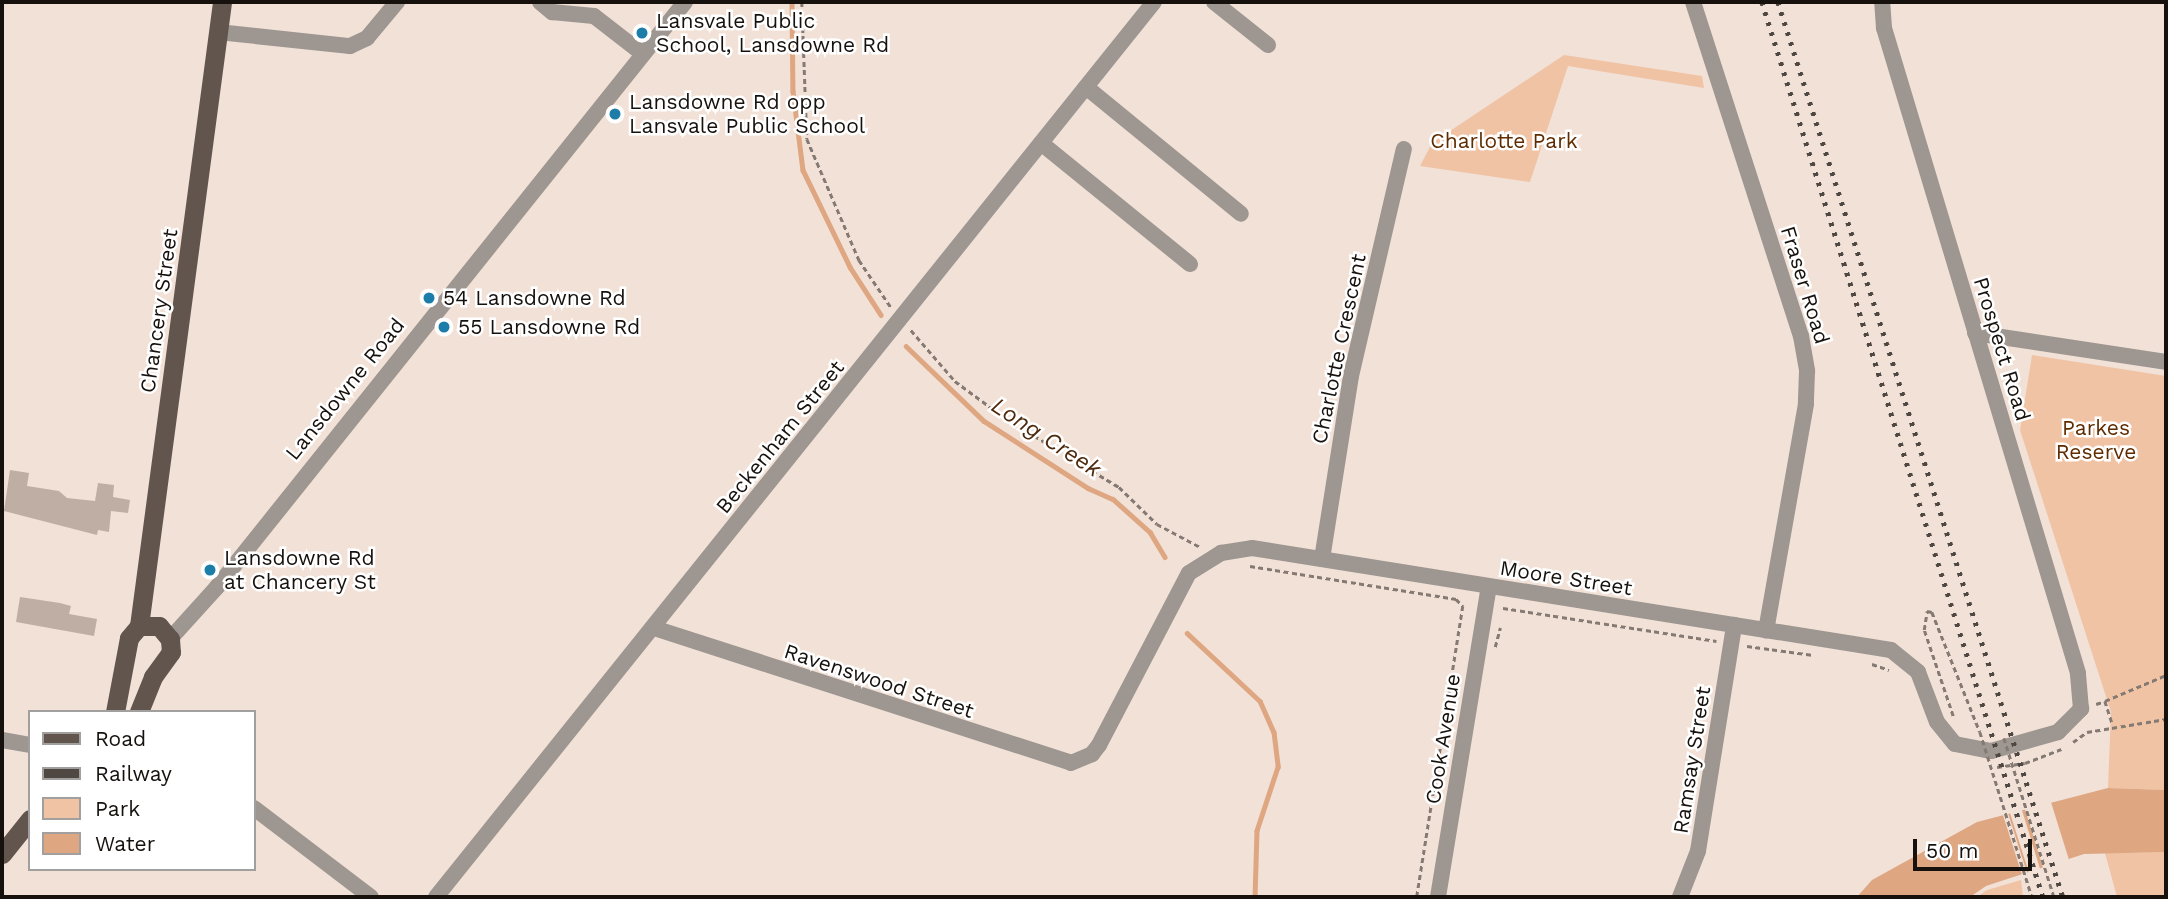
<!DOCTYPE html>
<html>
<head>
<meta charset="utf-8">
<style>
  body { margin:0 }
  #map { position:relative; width:2168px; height:899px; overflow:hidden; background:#f2e1d7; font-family:"Work Sans",sans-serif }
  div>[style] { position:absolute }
  .green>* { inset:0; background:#f0c3a5 }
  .water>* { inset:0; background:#dea681 }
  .pier>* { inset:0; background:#f2e1d7 }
  .stream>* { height:4.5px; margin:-2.25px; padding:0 2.25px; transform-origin:2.25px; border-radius:2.25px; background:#dea681 }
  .building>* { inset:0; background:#beaea4 }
  .path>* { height:2.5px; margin-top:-1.25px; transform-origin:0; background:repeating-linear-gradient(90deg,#857a73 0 5px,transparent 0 8.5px) }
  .minor>* { height:16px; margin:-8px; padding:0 8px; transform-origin:8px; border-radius:8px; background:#9d9691 }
  .major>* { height:19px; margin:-9.5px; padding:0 9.5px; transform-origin:9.5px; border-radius:9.5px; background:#61554e }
  .rail>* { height:4.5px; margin-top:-2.25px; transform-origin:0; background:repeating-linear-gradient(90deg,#4f4741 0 3.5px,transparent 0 10.5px) }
  .path-bridge>* { height:2.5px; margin-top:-1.25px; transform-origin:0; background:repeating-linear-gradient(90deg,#857a73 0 5px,transparent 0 8.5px) }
  .dots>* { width:19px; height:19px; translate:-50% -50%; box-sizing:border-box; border:4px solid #fff; border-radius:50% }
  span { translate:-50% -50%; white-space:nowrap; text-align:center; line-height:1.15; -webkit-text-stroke:5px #fff; paint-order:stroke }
  .poi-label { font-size:21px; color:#16110d }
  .left { translate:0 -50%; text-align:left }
  .park-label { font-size:21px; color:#5f2c00 }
  .street-label { font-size:21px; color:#16110d }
  .water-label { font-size:23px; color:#4e290c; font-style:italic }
  .frame { position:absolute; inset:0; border:4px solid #16110d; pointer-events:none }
  .legend { position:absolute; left:28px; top:710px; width:228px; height:161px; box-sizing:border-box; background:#fff; border:2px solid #a2a09e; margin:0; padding:9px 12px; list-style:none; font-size:21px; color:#16110d }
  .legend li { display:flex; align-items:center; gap:14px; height:35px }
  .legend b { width:35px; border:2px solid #a2a09e }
  .scale { position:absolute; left:1913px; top:839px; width:119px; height:32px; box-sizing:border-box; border:4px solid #16110d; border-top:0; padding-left:9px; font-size:21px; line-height:24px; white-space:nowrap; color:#16110d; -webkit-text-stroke:5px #fff; paint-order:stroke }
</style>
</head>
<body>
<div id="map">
  <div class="green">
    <div style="clip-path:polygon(1564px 55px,1702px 76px,1704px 88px,1568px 66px,1530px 182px,1420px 166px,1432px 143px)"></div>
    <div style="clip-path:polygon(2032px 355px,2166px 376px,2166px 790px,2108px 788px,2111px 712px,2020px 430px)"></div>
    <div style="clip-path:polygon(2166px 852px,2166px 897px,2117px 897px,2105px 853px)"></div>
    <div style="clip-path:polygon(2021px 880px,2023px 897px,1977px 897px,1987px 890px)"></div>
  </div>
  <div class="water">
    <div style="clip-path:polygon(2108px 788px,2166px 790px,2166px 852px,2084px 854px,1986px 886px,1970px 897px,1857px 897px,1872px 880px,1977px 822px)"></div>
  </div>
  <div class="pier">
    <div style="clip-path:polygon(2050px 799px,2070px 863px,2044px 871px,2024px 806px)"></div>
    <div style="clip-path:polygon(2021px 807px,2041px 872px,2030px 876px,2009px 810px)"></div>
    <div style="clip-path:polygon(2007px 810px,2028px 876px,2023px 878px,2002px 812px)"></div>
  </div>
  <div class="stream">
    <div style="left:792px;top:2px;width:89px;rotate:89.4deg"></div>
    <div style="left:793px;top:91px;width:80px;rotate:82.8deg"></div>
    <div style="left:803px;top:170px;width:108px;rotate:64.1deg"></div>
    <div style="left:850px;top:267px;width:57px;rotate:57.1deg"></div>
    <div style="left:906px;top:346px;width:108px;rotate:43.9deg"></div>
    <div style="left:984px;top:421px;width:124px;rotate:32.8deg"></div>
    <div style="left:1088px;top:488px;width:27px;rotate:24deg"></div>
    <div style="left:1113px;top:499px;width:50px;rotate:41.7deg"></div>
    <div style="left:1150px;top:532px;width:29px;rotate:59deg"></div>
    <div style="left:1187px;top:633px;width:100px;rotate:43deg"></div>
    <div style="left:1260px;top:701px;width:34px;rotate:66deg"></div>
    <div style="left:1274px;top:732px;width:35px;rotate:83deg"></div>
    <div style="left:1278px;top:767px;width:67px;rotate:108.2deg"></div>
    <div style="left:1257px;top:831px;width:66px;rotate:91.7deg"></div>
  </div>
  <div class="building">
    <div style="clip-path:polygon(10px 470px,29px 473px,27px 486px,59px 491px,67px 498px,95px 501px,98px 483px,114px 485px,113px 497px,130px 500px,128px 513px,111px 511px,109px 532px,98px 530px,97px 535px,4px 511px)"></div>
    <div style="clip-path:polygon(20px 597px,60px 603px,71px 606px,69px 614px,97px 619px,94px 636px,16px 622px)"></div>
  </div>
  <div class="path">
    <div style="left:802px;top:2px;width:137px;rotate:87.9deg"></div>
    <div style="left:807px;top:139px;width:132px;rotate:66.7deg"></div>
    <div style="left:859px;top:260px;width:57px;rotate:55.8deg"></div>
    <div style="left:911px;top:330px;width:67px;rotate:49.2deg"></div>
    <div style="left:955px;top:381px;width:62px;rotate:36.5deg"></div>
    <div style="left:1005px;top:418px;width:133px;rotate:31.2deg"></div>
    <div style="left:1119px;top:487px;width:53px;rotate:44.2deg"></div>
    <div style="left:1157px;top:524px;width:49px;rotate:28.1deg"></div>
    <div style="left:1250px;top:566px;width:209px;rotate:9.1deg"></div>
    <div style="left:1456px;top:599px;width:10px;rotate:45deg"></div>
    <div style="left:1463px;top:606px;width:295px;rotate:99deg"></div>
    <div style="left:1503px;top:608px;width:216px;rotate:8.8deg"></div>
    <div style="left:1747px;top:646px;width:67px;rotate:7.8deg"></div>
    <div style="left:1495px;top:647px;width:20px;rotate:-75deg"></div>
    <div style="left:1872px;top:664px;width:18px;rotate:19deg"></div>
    <div style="left:2105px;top:701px;width:66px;rotate:-23.1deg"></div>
    <div style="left:2096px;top:704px;width:9px;rotate:-18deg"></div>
    <div style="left:2105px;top:701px;width:25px;rotate:72deg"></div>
    <div style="left:1953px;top:716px;width:91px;rotate:-108.6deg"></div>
    <div style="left:1924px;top:630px;width:19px;rotate:-81deg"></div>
    <div style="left:1927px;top:611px;width:5px;rotate:11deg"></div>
    <div style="left:1932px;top:612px;width:129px;rotate:68.2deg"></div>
    <div style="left:2073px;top:742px;width:17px;rotate:-36deg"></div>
    <div style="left:2087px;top:732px;width:80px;rotate:-9.3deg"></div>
    <div style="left:1997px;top:767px;width:28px;rotate:-8deg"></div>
    <div style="left:2025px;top:763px;width:42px;rotate:-21deg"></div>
  </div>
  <div class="minor">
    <div style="left:540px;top:2px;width:16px;rotate:40deg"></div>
    <div style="left:552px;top:12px;width:42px;rotate:5.4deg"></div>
    <div style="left:594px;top:16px;width:62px;rotate:37.8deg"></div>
    <div style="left:1214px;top:2px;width:69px;rotate:38.5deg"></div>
    <div style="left:1693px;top:2px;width:351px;rotate:72.1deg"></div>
    <div style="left:1801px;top:336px;width:36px;rotate:80deg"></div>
    <div style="left:1807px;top:371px;width:33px;rotate:92deg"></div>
    <div style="left:1806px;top:404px;width:230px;rotate:100deg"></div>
    <div style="left:218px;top:32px;width:133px;rotate:6.1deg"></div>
    <div style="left:350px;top:46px;width:19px;rotate:-25deg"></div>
    <div style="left:367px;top:38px;width:47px;rotate:-50.2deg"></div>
    <div style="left:1086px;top:87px;width:200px;rotate:39.3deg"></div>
    <div style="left:1041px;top:143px;width:192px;rotate:39.1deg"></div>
    <div style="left:1975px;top:333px;width:193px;rotate:8.6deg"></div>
    <div style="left:1322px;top:559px;width:185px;rotate:-81deg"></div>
    <div style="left:1351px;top:376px;width:233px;rotate:-76.9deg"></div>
    <div style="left:654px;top:628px;width:438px;rotate:17.9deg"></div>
    <div style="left:1071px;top:763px;width:23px;rotate:-23deg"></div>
    <div style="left:1092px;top:754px;width:11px;rotate:-52deg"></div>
    <div style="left:1099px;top:745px;width:194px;rotate:-62.4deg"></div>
    <div style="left:1189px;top:573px;width:38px;rotate:-32deg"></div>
    <div style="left:1221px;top:553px;width:31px;rotate:-9deg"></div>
    <div style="left:1252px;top:548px;width:647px;rotate:9.07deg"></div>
    <div style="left:1891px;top:650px;width:35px;rotate:39deg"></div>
    <div style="left:1918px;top:672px;width:53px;rotate:69.2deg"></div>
    <div style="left:1937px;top:722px;width:28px;rotate:51deg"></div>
    <div style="left:1955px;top:744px;width:37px;rotate:11deg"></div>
    <div style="left:1991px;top:751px;width:70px;rotate:-15.8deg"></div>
    <div style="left:2058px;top:732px;width:33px;rotate:-45deg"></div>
    <div style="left:2081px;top:709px;width:36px;rotate:-95deg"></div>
    <div style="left:2078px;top:673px;width:674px;rotate:-106.74deg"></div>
    <div style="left:1884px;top:28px;width:26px;rotate:-94deg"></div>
    <div style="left:170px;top:639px;width:70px;rotate:-47.9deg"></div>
    <div style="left:217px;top:587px;width:749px;rotate:-51.34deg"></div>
    <div style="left:2px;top:740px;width:28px;rotate:10deg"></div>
    <div style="left:254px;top:808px;width:147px;rotate:37.3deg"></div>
    <div style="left:436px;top:897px;width:1147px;rotate:-51.26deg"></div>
    <div style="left:1438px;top:897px;width:314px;rotate:-80.7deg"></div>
    <div style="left:1680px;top:897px;width:49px;rotate:-68.6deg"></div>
    <div style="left:1698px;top:851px;width:229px;rotate:-80.9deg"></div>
  </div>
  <div class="major">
    <div style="left:139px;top:626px;width:629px;rotate:-82.42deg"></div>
    <div style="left:115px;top:712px;width:75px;rotate:-79.3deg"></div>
    <div style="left:129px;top:638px;width:16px;rotate:-50deg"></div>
    <div style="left:139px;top:626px;width:20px"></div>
    <div style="left:159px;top:626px;width:17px;rotate:50deg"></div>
    <div style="left:170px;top:639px;width:13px;rotate:86deg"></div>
    <div style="left:171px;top:652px;width:31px;rotate:126deg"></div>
    <div style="left:153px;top:677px;width:38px;rotate:112deg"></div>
    <div style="left:2px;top:854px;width:45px;rotate:-51.3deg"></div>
  </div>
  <div class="rail">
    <div style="left:1762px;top:2px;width:938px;rotate:72.57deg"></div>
    <div style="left:1778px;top:2px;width:939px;rotate:72.34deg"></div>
  </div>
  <div class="path-bridge">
    <div style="left:1980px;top:732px;width:173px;rotate:72.5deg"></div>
    <div style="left:2004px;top:738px;width:167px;rotate:72.5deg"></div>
  </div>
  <div class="dots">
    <div style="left:642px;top:33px;background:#1d7da9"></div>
    <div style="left:615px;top:114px;background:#1d7da9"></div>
    <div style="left:429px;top:298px;background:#1d7da9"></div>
    <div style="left:444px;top:327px;background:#1d7da9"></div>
    <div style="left:210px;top:570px;background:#1d7da9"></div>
  </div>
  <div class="poi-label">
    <span class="left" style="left:656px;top:33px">Lansvale Public<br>School, Lansdowne Rd</span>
    <span class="left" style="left:629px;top:114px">Lansdowne Rd opp<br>Lansvale Public School</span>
    <span class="left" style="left:443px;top:298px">54 Lansdowne Rd</span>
    <span class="left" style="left:458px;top:327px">55 Lansdowne Rd</span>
    <span class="left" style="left:224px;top:570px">Lansdowne Rd<br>at Chancery St</span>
  </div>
  <div class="park-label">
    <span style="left:1504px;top:141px">Charlotte Park</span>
    <span style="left:2096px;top:440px">Parkes<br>Reserve</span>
  </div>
  <div class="street-label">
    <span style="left:1805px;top:285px;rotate:73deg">Fraser Road</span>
    <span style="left:159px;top:311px;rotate:-82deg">Chancery Street</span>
    <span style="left:1339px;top:349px;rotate:-78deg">Charlotte Crescent</span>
    <span style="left:2002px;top:349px;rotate:73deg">Prospect Road</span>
    <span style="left:345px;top:389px;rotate:-51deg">Lansdowne Road</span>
    <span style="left:780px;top:437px;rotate:-51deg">Beckenham Street</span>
    <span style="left:1566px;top:578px;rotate:9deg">Moore Street</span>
    <span style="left:879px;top:681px;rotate:18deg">Ravenswood Street</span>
    <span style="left:1443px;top:739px;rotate:-81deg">Cook Avenue</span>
    <span style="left:1692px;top:760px;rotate:-81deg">Ramsay Street</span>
  </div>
  <div class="water-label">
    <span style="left:1046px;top:438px;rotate:33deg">Long Creek</span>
  </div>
  <div class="frame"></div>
  <ul class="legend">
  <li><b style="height:9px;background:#61554e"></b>Road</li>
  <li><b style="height:9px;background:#4f4741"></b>Railway</li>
  <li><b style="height:19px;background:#f0c3a5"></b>Park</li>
  <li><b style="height:19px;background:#dea681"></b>Water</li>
  </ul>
  <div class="scale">50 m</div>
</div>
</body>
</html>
